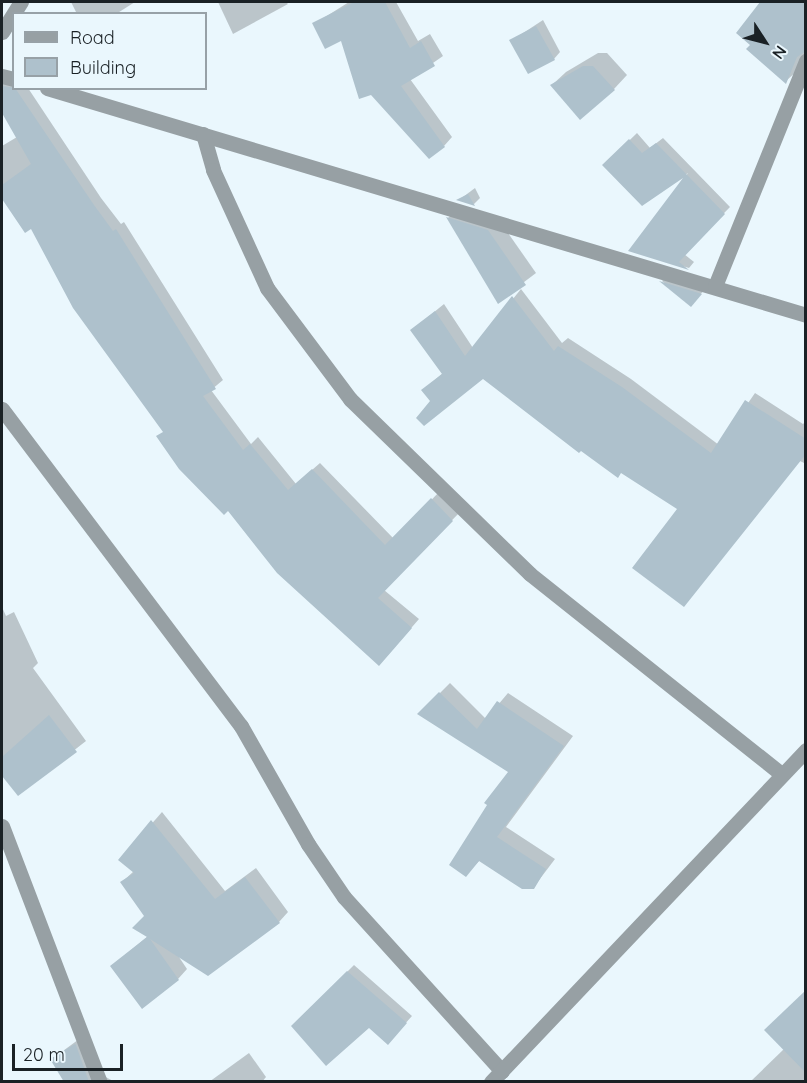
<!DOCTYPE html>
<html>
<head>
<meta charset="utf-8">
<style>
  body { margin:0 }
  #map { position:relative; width:807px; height:1083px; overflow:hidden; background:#eaf7fd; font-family:Quicksand,sans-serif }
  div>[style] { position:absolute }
  .shadow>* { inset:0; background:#0003 }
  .building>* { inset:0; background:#aec1cc }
  .minor>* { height:15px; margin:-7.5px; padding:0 7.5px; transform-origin:7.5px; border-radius:7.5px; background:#97a0a4 }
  span { translate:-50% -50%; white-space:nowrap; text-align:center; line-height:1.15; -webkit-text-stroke:4.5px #eaf7fd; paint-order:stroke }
  .frame { position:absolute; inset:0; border:3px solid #1a2125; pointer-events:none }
  .legend { position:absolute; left:12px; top:12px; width:195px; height:78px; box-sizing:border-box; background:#eaf7fd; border:2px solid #97a1a7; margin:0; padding:8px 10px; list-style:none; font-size:18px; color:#1a2125 }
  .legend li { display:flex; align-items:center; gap:12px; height:30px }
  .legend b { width:30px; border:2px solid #97a1a7 }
  .north { position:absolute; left:735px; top:12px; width:60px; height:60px; -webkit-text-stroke:4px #eaf7fd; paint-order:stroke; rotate:126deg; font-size:16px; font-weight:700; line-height:24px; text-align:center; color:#1a2125 }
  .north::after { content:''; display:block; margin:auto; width:21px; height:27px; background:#1a2125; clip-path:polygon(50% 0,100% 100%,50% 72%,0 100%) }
  .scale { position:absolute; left:12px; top:1044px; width:111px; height:27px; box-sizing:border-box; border:3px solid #1a2125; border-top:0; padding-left:8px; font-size:18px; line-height:21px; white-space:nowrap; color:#1a2125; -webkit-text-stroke:4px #eaf7fd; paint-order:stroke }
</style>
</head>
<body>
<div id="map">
  <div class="shadow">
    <div style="clip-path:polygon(71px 2px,135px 2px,116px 14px,77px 14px)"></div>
    <div style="clip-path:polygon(218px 2px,286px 2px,288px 4px,233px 34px)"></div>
    <div style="clip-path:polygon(349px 2px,396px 2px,418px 41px,430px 34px,443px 56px,410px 79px,452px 137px,444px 146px,342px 39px,314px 24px)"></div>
    <div style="clip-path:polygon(760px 2px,806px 2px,806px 50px,797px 71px,786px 81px,744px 38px)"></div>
    <div style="clip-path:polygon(543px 20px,560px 52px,554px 59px,511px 41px)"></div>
    <div style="clip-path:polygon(598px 53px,607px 53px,627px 75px,614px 89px,552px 85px,566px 72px)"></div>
    <div style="clip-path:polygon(14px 79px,14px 88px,28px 88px,101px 198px,121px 224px,124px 222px,223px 380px,211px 390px,251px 444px,258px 437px,296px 484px,320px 463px,394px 539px,439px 492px,460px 512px,384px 590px,419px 619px,386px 657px,164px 431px,31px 227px,25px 231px,2px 196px,2px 146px,17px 137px,2px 110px,2px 81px)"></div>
    <div style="clip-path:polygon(637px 133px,650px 148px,663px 138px,730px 207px,684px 254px,694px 262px,689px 268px,632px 251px,688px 173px,642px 204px,604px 165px)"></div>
    <div style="clip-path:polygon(475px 188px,480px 198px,474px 204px,459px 200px)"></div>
    <div style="clip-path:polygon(458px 208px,499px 220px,536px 273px,498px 302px,448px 218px)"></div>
    <div style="clip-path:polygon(667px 276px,707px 287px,691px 305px,662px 281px)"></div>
    <div style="clip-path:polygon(521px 289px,562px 343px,568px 338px,631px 379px,719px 445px,755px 393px,803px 424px,806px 421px,806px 464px,800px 461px,679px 509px,483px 377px,432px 401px,423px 390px,443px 373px,412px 330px,444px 304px,473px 348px)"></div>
    <div style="clip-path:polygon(2px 607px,6px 616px,14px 612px,38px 663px,33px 668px,86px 741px,18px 794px,2px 773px)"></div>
    <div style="clip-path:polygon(450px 683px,486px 719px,508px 693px,573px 736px,506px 827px,555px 859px,533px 888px,480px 860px,466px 875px,510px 772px,420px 713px)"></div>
    <div style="clip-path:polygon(162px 812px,225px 891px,256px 868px,288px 912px,279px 922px,177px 954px,187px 969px,178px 979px,112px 966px,148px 936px,146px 916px,122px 882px,134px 871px,120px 860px)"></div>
    <div style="clip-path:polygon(354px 965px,412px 1016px,394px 1036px,369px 1026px,293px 1026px)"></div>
    <div style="clip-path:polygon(86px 1034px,102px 1075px,115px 1082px,66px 1082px,52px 1059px)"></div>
    <div style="clip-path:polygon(784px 1049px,806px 1062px,806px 1082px,750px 1082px)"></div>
    <div style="clip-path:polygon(249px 1053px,266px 1077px,262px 1082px,209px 1082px)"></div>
  </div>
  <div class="building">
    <div style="clip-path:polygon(354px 2px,385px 2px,410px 48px,421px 41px,435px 66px,401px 86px,445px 147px,429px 159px,371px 95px,359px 99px,341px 41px,325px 49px,312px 23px)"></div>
    <div style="clip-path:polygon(760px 2px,806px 2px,806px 51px,797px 57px,786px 84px,746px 49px,750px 45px,736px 33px)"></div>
    <div style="clip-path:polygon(536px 26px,555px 60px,528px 74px,509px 40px)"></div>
    <div style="clip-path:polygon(583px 66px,593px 66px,615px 90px,580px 120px,550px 85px)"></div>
    <div style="clip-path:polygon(2px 86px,15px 88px,94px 205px,113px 231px,116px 229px,216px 389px,203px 396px,243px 450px,250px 444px,288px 490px,312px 469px,385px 545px,431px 498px,453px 521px,378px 598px,412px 628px,379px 666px,277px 573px,228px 511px,224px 515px,179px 469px,156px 436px,163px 432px,73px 308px,31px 229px,25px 233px,2px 199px,2px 185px,31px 164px,2px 113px)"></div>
    <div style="clip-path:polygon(629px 139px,642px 153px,656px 143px,725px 214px,679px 262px,689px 270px,628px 251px,683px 178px,642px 206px,602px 165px)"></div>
    <div style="clip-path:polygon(468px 194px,475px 206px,456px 200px)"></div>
    <div style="clip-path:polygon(446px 217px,488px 230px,526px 285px,498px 304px)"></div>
    <div style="clip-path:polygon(659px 281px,702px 294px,691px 307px)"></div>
    <div style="clip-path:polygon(512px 296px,554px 351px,558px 346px,622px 387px,711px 453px,745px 400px,806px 439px,806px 454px,684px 607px,632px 568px,677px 509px,621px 473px,618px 478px,581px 451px,579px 453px,483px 379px,424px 426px,416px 418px,430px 401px,421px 390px,442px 374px,410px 330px,435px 311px,465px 356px)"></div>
    <div style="clip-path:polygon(439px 692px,477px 729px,497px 701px,564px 746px,497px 837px,546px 869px,534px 889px,522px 889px,479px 861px,466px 877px,449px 865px,487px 805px,484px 803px,508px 772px,417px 714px)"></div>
    <div style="clip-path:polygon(49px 715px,77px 752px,18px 796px,2px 776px,2px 757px)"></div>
    <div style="clip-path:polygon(151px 820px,215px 899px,245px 877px,280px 923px,208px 976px,150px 939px,179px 980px,142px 1009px,110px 966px,147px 937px,132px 928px,144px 916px,120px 882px,134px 873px,118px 860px)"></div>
    <div style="clip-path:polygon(347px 971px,407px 1023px,388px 1045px,369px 1028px,326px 1066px,291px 1026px)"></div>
    <div style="clip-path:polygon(806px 990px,806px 1073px,764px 1030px)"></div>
    <div style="clip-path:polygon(75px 1044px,76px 1045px,89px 1082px,64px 1082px,50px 1059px)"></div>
  </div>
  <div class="minor">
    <div style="left:2px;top:32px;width:36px;rotate:-58deg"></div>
    <div style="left:2px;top:76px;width:12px;rotate:14deg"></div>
    <div style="left:47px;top:88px;width:792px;rotate:16.65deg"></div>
    <div style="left:203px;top:134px;width:37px;rotate:74deg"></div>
    <div style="left:213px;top:170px;width:130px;rotate:65.4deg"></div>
    <div style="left:267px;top:288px;width:139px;rotate:53.2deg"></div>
    <div style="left:350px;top:399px;width:251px;rotate:44.2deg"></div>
    <div style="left:530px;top:574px;width:321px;rotate:38.5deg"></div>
    <div style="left:715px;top:286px;width:243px;rotate:-68deg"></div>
    <div style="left:2px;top:409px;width:397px;rotate:53deg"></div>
    <div style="left:241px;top:726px;width:136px;rotate:60.4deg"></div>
    <div style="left:308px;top:844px;width:64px;rotate:55.8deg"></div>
    <div style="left:344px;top:897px;width:235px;rotate:47.8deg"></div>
    <div style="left:2px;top:826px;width:274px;rotate:69.1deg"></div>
    <div style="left:491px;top:1082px;width:458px;rotate:-46.5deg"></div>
  </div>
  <div class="frame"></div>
  <ul class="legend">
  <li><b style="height:8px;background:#97a0a4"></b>Road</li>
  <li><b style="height:16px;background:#aec1cc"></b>Building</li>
  </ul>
  <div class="north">N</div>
  <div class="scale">20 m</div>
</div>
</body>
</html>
